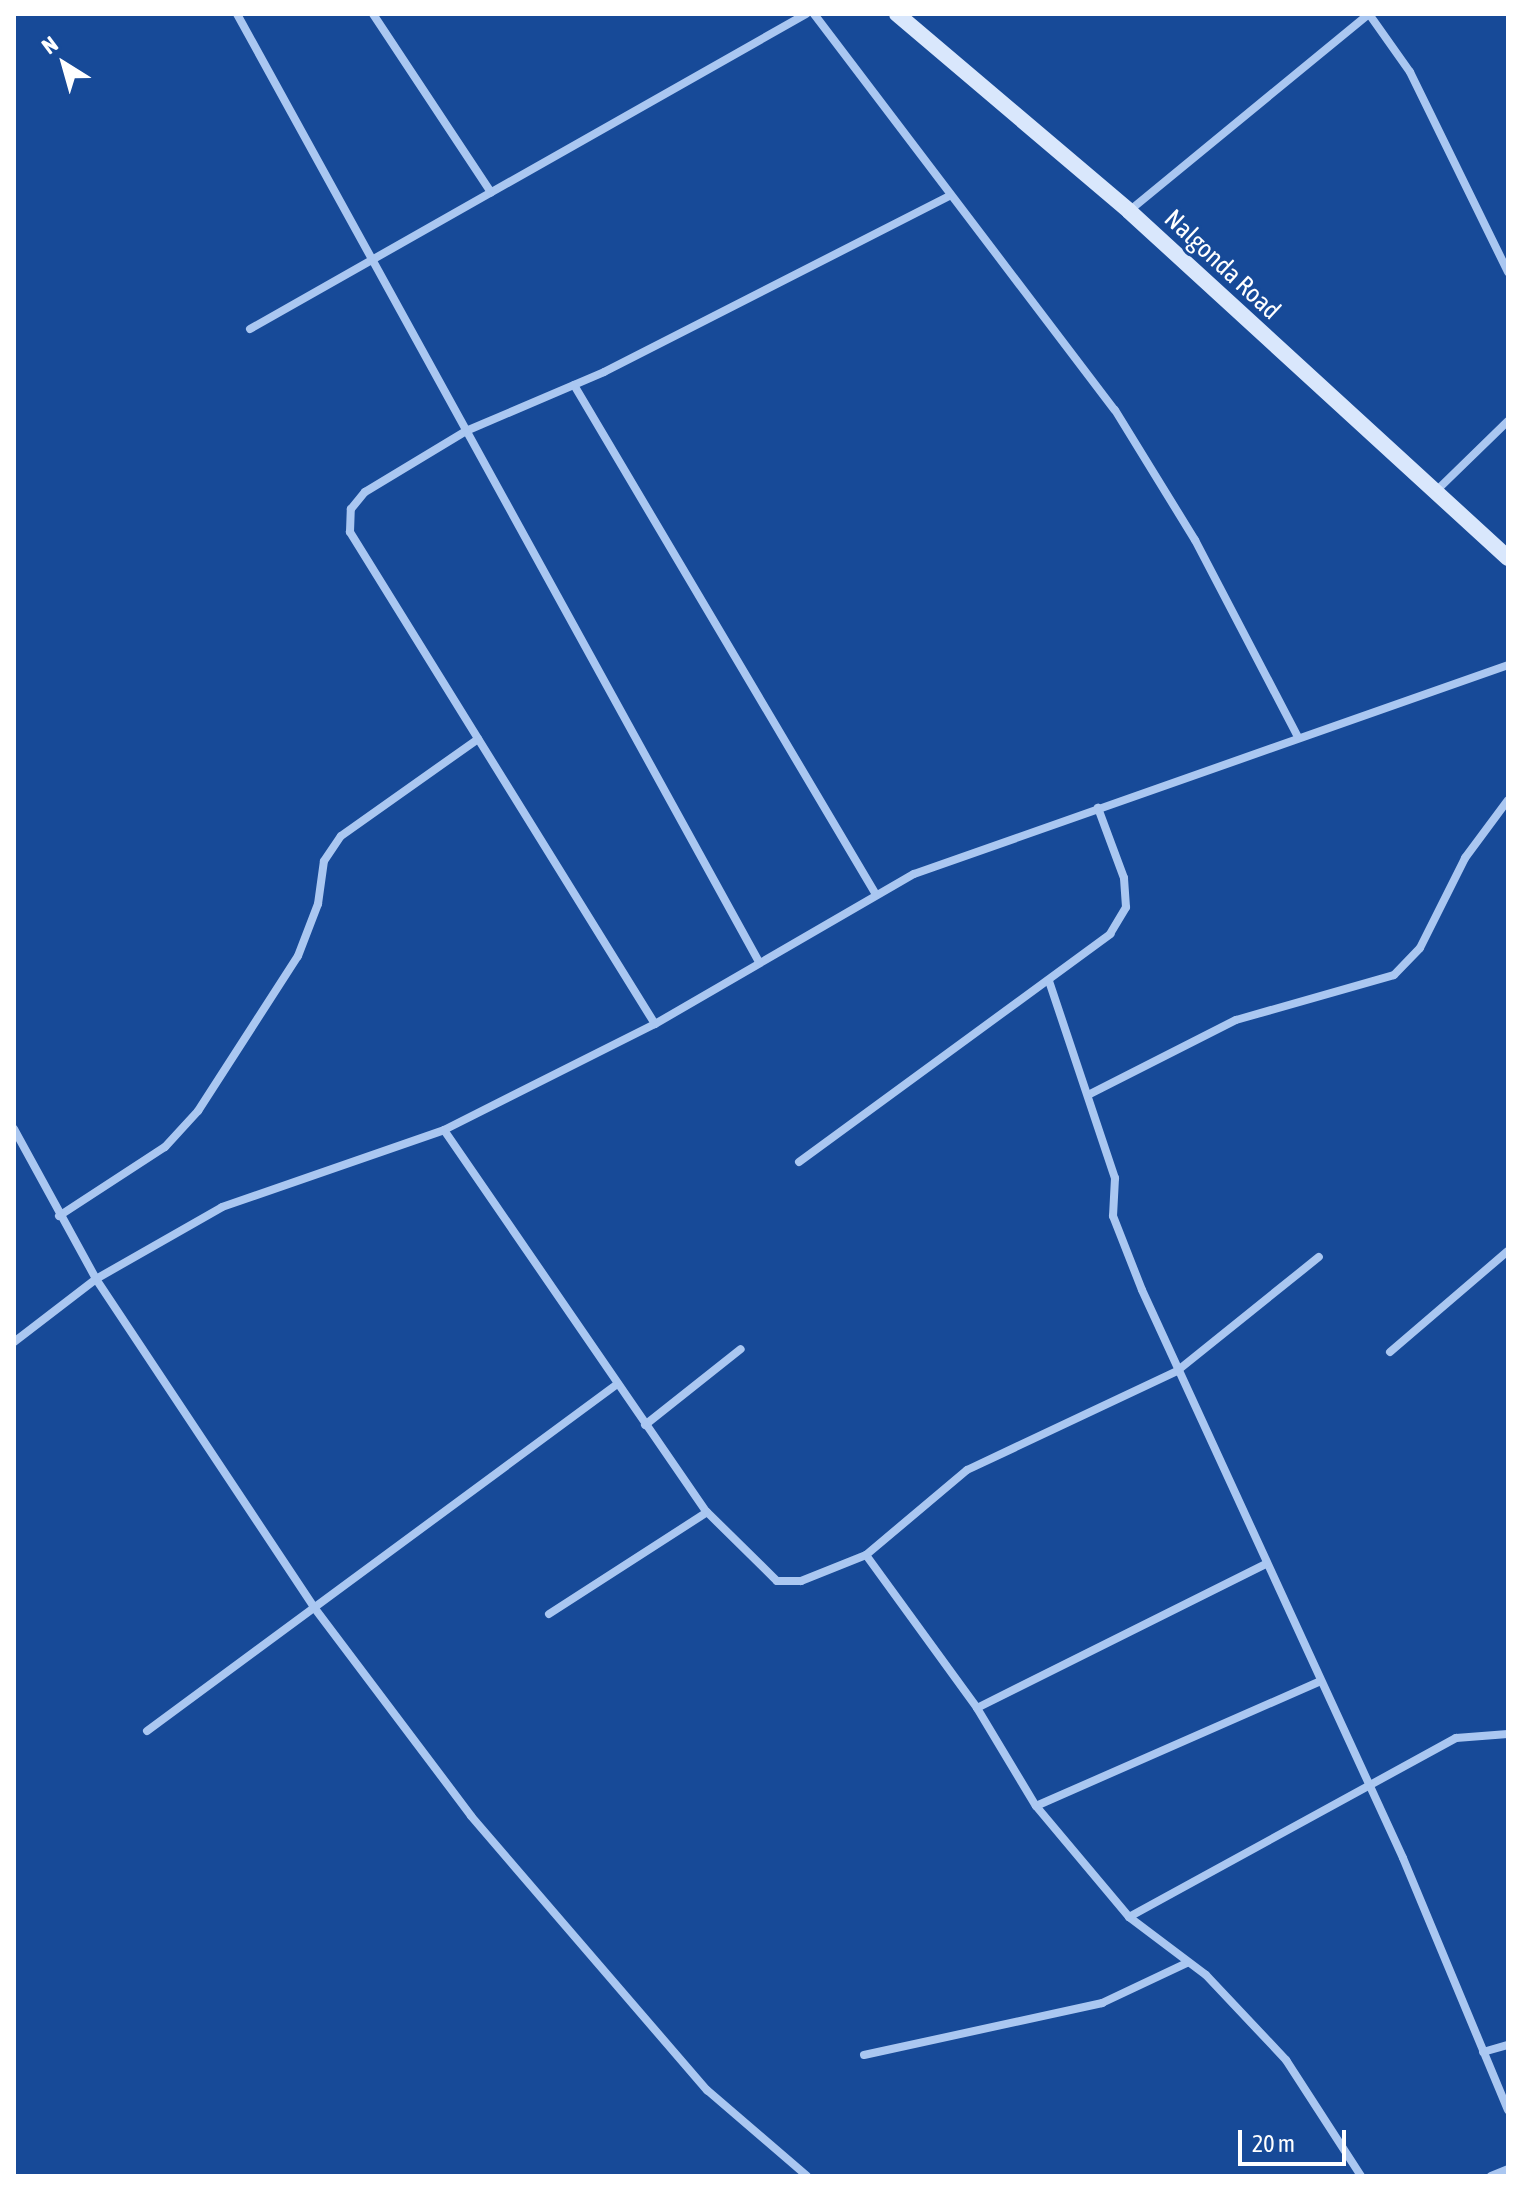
<!DOCTYPE html>
<html>
<head>
<meta charset="utf-8">
<style>
  body { margin:0 }
  #map { position:relative; width:1522px; height:2190px; overflow:hidden; background:#174a98; font-family:"Asap Condensed",sans-serif }
  div>[style] { position:absolute }
  .minor>* { height:8px; margin:-4px; padding:0 4px; transform-origin:4px; border-radius:4px; background:#aac7f1 }
  .secondary>* { height:16px; margin:-8px; padding:0 8px; transform-origin:8px; border-radius:8px; background:#d9e7fc }
  span { translate:-50% -50%; white-space:nowrap; text-align:center; line-height:1.15; -webkit-text-stroke:6px #174a98; paint-order:stroke }
  .street-label { font-size:26px; color:#fff }
  .frame { position:absolute; inset:0; border:16px solid #fff; pointer-events:none }
  .north { position:absolute; left:24px; top:24px; width:80px; height:80px; -webkit-text-stroke:6px #174a98; paint-order:stroke; rotate:323deg; font-size:22px; font-weight:700; line-height:32px; text-align:center; color:#fff }
  .north::after { content:''; display:block; margin:auto; width:28px; height:36px; background:#fff; clip-path:polygon(50% 0,100% 100%,50% 72%,0 100%) }
  .scale { position:absolute; left:1238px; top:2130px; width:108px; height:36px; box-sizing:border-box; border:4px solid #fff; border-top:0; padding-left:10px; font-size:24px; line-height:28px; white-space:nowrap; color:#fff; -webkit-text-stroke:6px #174a98; paint-order:stroke }
</style>
</head>
<body>
<div id="map">
  <div class="minor">
    <div style="left:237px;top:14px;width:1082px;rotate:61.16deg"></div>
    <div style="left:373px;top:14px;width:214px;rotate:56.5deg"></div>
    <div style="left:814px;top:14px;width:497px;rotate:52.8deg"></div>
    <div style="left:1115px;top:410px;width:153px;rotate:58.4deg"></div>
    <div style="left:1195px;top:540px;width:222px;rotate:62.4deg"></div>
    <div style="left:1369px;top:14px;width:71px;rotate:54.7deg"></div>
    <div style="left:1410px;top:72px;width:223px;rotate:63.9deg"></div>
    <div style="left:1129px;top:211px;width:309px;rotate:-39.4deg"></div>
    <div style="left:250px;top:329px;width:639px;rotate:-29.53deg"></div>
    <div style="left:574px;top:385px;width:590px;rotate:59.35deg"></div>
    <div style="left:1434px;top:493px;width:103px;rotate:-44.2deg"></div>
    <div style="left:1049px;top:981px;width:208px;rotate:71.5deg"></div>
    <div style="left:1115px;top:1178px;width:38px;rotate:93deg"></div>
    <div style="left:1113px;top:1216px;width:79px;rotate:68.6deg"></div>
    <div style="left:1142px;top:1290px;width:625px;rotate:65.32deg"></div>
    <div style="left:1403px;top:1858px;width:273px;rotate:67.4deg"></div>
    <div style="left:655px;top:1024px;width:579px;rotate:-121.8deg"></div>
    <div style="left:350px;top:532px;width:23px;rotate:-88deg"></div>
    <div style="left:351px;top:509px;width:22px;rotate:-51deg"></div>
    <div style="left:365px;top:492px;width:118px;rotate:-31.1deg"></div>
    <div style="left:466px;top:431px;width:150px;rotate:-23.1deg"></div>
    <div style="left:604px;top:372px;width:387px;rotate:-27deg"></div>
    <div style="left:1088px;top:1095px;width:166px;rotate:-26.9deg"></div>
    <div style="left:1236px;top:1020px;width:164px;rotate:-15.9deg"></div>
    <div style="left:1394px;top:975px;width:37px;rotate:-46deg"></div>
    <div style="left:1420px;top:948px;width:101px;rotate:-63.4deg"></div>
    <div style="left:1465px;top:858px;width:72px;rotate:-53.4deg"></div>
    <div style="left:14px;top:1129px;width:171px;rotate:61.3deg"></div>
    <div style="left:96px;top:1279px;width:392px;rotate:56.4deg"></div>
    <div style="left:313px;top:1606px;width:263px;rotate:53deg"></div>
    <div style="left:471px;top:1816px;width:362px;rotate:49.3deg"></div>
    <div style="left:707px;top:2090px;width:132px;rotate:40.7deg"></div>
    <div style="left:444px;top:1130px;width:464px;rotate:55.5deg"></div>
    <div style="left:707px;top:1512px;width:98px;rotate:44.6deg"></div>
    <div style="left:777px;top:1581px;width:24px"></div>
    <div style="left:801px;top:1581px;width:70px;rotate:-21.8deg"></div>
    <div style="left:866px;top:1555px;width:189px;rotate:54deg"></div>
    <div style="left:977px;top:1708px;width:114px;rotate:59deg"></div>
    <div style="left:1036px;top:1806px;width:145px;rotate:50deg"></div>
    <div style="left:1129px;top:1917px;width:96px;rotate:37deg"></div>
    <div style="left:1206px;top:1975px;width:117px;rotate:46.7deg"></div>
    <div style="left:1286px;top:2060px;width:138px;rotate:57.1deg"></div>
    <div style="left:799px;top:1162px;width:386px;rotate:-36.2deg"></div>
    <div style="left:1110px;top:934px;width:31px;rotate:-59deg"></div>
    <div style="left:1126px;top:907px;width:29px;rotate:-94deg"></div>
    <div style="left:1124px;top:878px;width:75px;rotate:-110.4deg"></div>
    <div style="left:59px;top:1216px;width:126px;rotate:-33.1deg"></div>
    <div style="left:165px;top:1147px;width:49px;rotate:-47.5deg"></div>
    <div style="left:198px;top:1111px;width:184px;rotate:-57.2deg"></div>
    <div style="left:298px;top:956px;width:56px;rotate:-69deg"></div>
    <div style="left:318px;top:904px;width:43px;rotate:-82.1deg"></div>
    <div style="left:324px;top:861px;width:30px;rotate:-56deg"></div>
    <div style="left:341px;top:836px;width:168px;rotate:-35.3deg"></div>
    <div style="left:14px;top:1342px;width:103px;rotate:-37.5deg"></div>
    <div style="left:96px;top:1279px;width:145px;rotate:-29.7deg"></div>
    <div style="left:222px;top:1207px;width:235px;rotate:-19.1deg"></div>
    <div style="left:444px;top:1130px;width:236px;rotate:-26.7deg"></div>
    <div style="left:655px;top:1024px;width:299px;rotate:-30.1deg"></div>
    <div style="left:914px;top:874px;width:630px;rotate:-19.38deg"></div>
    <div style="left:1390px;top:1352px;width:155px;rotate:-40.6deg"></div>
    <div style="left:645px;top:1425px;width:122px;rotate:-38.4deg"></div>
    <div style="left:866px;top:1555px;width:132px;rotate:-40.1deg"></div>
    <div style="left:967px;top:1470px;width:232px;rotate:-25.2deg"></div>
    <div style="left:1177px;top:1371px;width:182px;rotate:-38.8deg"></div>
    <div style="left:549px;top:1614px;width:188px;rotate:-32.8deg"></div>
    <div style="left:977px;top:1708px;width:323px;rotate:-26.5deg"></div>
    <div style="left:147px;top:1731px;width:583px;rotate:-36.42deg"></div>
    <div style="left:1036px;top:1806px;width:311px;rotate:-23.7deg"></div>
    <div style="left:1129px;top:1917px;width:373px;rotate:-28.7deg"></div>
    <div style="left:1456px;top:1738px;width:52px;rotate:-4.4deg"></div>
    <div style="left:1483px;top:2052px;width:26px;rotate:-16deg"></div>
    <div style="left:864px;top:2055px;width:244px;rotate:-12.3deg"></div>
    <div style="left:1102px;top:2003px;width:94px;rotate:-25.2deg"></div>
    <div style="left:1491px;top:2176px;width:18px;rotate:-22deg"></div>
  </div>
  <div class="secondary">
    <div style="left:897px;top:14px;width:304px;rotate:40.3deg"></div>
    <div style="left:1129px;top:211px;width:514px;rotate:42.48deg"></div>
  </div>
  <div class="street-label">
    <span style="left:1222px;top:265px;rotate:43deg">Nalgonda Road</span>
  </div>
  <div class="frame"></div>
  <div class="north">N</div>
  <div class="scale">20 m</div>
</div>
</body>
</html>
